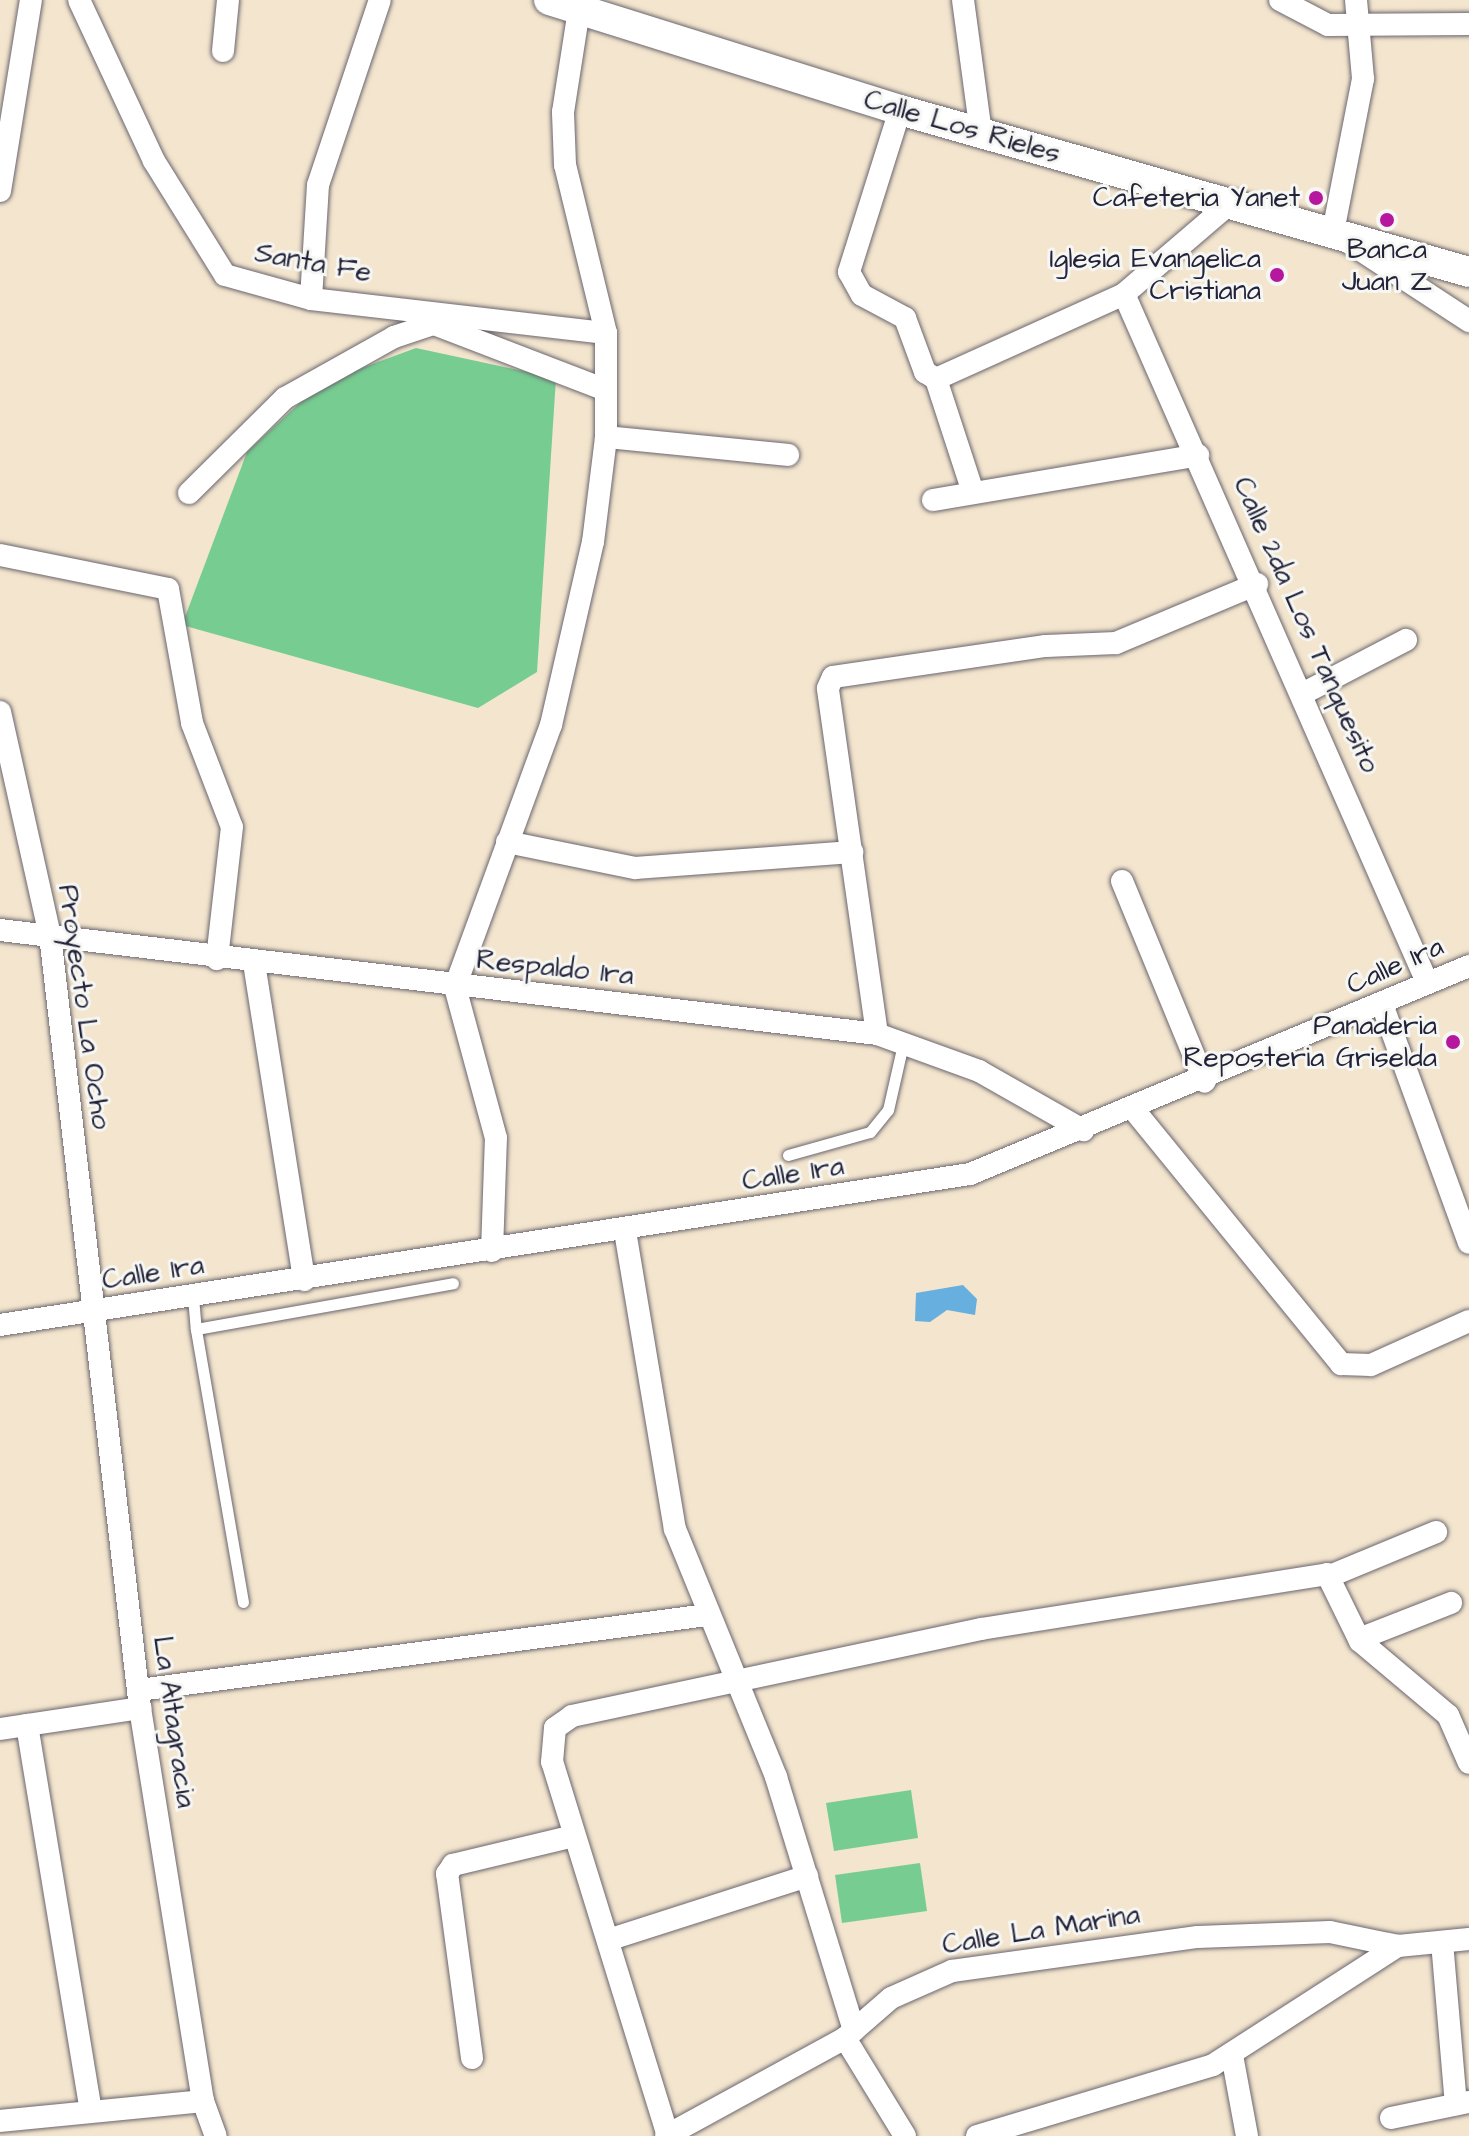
<!DOCTYPE html>
<html>
<head>
<meta charset="utf-8">
<style>
  body { margin:0 }
  #map { position:relative; width:1469px; height:2136px; overflow:hidden; background:#f3e5ce; font-family:"Architects Daughter",sans-serif }
  div>[style] { position:absolute }
  .green>* { inset:0; background:#77cd91 }
  .water>* { inset:0; background:#67afde }
  .roads { filter:drop-shadow(0 0 2px #6b666e) drop-shadow(0 0 2px #6b666e) }
  .lane>* { height:11px; margin:-5.5px; padding:0 5.5px; transform-origin:5.5px; border-radius:5.5px; background:#fff }
  .street>* { height:22px; margin:-11px; padding:0 11px; transform-origin:11px; border-radius:11px; background:#fff }
  .secondary>* { height:30px; margin:-15px; padding:0 15px; transform-origin:15px; border-radius:15px; background:#fff }
  .dots>* { width:22px; height:22px; translate:-50% -50%; box-sizing:border-box; border:4px solid #f6f6f2; border-radius:50% }
  span { translate:-50% -50%; white-space:nowrap; text-align:center; line-height:1.15; -webkit-text-stroke:6px #f6f6f2; paint-order:stroke }
  .street-label { font-size:28px; color:#22223b }
  .poi-label { font-size:28px; color:#22223b }
  .right { translate:-100% -50%; text-align:right }
</style>
</head>
<body>
<div id="map">
  <div class="green">
    <div style="clip-path:polygon(416px 348px,556px 378px,537px 672px,478px 708px,182px 625px,247px 452px,321px 383px)"></div>
    <div style="clip-path:polygon(911px 1790px,918px 1838px,834px 1851px,826px 1803px)"></div>
    <div style="clip-path:polygon(920px 1863px,927px 1911px,842px 1923px,835px 1875px)"></div>
  </div>
  <div class="water">
    <div style="clip-path:polygon(963px 1285px,977px 1299px,975px 1315px,947px 1310px,930px 1322px,915px 1321px,916px 1293px)"></div>
  </div>
  <div class="roads">
    <div class="lane">
      <div style="left:788px;top:1155px;width:85px;rotate:-15.7deg"></div>
      <div style="left:870px;top:1132px;width:28px;rotate:-51deg"></div>
      <div style="left:888px;top:1110px;width:68px;rotate:-77.2deg"></div>
      <div style="left:193px;top:1297px;width:32px;rotate:85deg"></div>
      <div style="left:243px;top:1602px;width:277px;rotate:-99.8deg"></div>
      <div style="left:196px;top:1329px;width:261px;rotate:-10.1deg"></div>
    </div>
    <div class="street">
      <div style="left:79px;top:0;width:178px;rotate:65deg"></div>
      <div style="left:154px;top:161px;width:134px;rotate:58.1deg"></div>
      <div style="left:225px;top:275px;width:89px;rotate:15.6deg"></div>
      <div style="left:311px;top:299px;width:297px;rotate:6.6deg"></div>
      <div style="left:963px;top:0;width:135px;rotate:82.3deg"></div>
      <div style="left:1280px;top:0;width:54px;rotate:27.5deg"></div>
      <div style="left:1328px;top:25px;width:141px;rotate:-0.4deg"></div>
      <div style="left:1356px;top:0;width:79px;rotate:84.9deg"></div>
      <div style="left:1363px;top:79px;width:156px;rotate:101.1deg"></div>
      <div style="left:1333px;top:232px;width:163px;rotate:33.2deg"></div>
      <div style="left:223px;top:51px;width:51px;rotate:-84.4deg"></div>
      <div style="left:900px;top:110px;width:170px;rotate:107.5deg"></div>
      <div style="left:849px;top:272px;width:26px;rotate:61deg"></div>
      <div style="left:862px;top:295px;width:49px;rotate:28.1deg"></div>
      <div style="left:905px;top:318px;width:58px;rotate:69.7deg"></div>
      <div style="left:925px;top:372px;width:13px;rotate:32deg"></div>
      <div style="left:936px;top:379px;width:206px;rotate:-24.3deg"></div>
      <div style="left:1124px;top:294px;width:138px;rotate:-40.6deg"></div>
      <div style="left:0;top:191px;width:193px;rotate:-80.8deg"></div>
      <div style="left:1124px;top:294px;width:752px;rotate:66.23deg"></div>
      <div style="left:311px;top:299px;width:114px;rotate:-86.5deg"></div>
      <div style="left:318px;top:185px;width:195px;rotate:-71.5deg"></div>
      <div style="left:434px;top:324px;width:184px;rotate:21deg"></div>
      <div style="left:936px;top:379px;width:119px;rotate:71.9deg"></div>
      <div style="left:606px;top:437px;width:183px;rotate:5.6deg"></div>
      <div style="left:189px;top:493px;width:135px;rotate:-44.7deg"></div>
      <div style="left:285px;top:398px;width:125px;rotate:-29.2deg"></div>
      <div style="left:394px;top:337px;width:63px;rotate:-18.4deg"></div>
      <div style="left:933px;top:500px;width:269px;rotate:-9.6deg"></div>
      <div style="left:0;top:555px;width:171px;rotate:11.4deg"></div>
      <div style="left:168px;top:589px;width:136px;rotate:79.8deg"></div>
      <div style="left:192px;top:723px;width:111px;rotate:69deg"></div>
      <div style="left:232px;top:827px;width:133px;rotate:96.5deg"></div>
      <div style="left:1304px;top:693px;width:115px;rotate:-27.5deg"></div>
      <div style="left:0;top:712px;width:229px;rotate:77.4deg"></div>
      <div style="left:50px;top:935px;width:778px;rotate:83.36deg"></div>
      <div style="left:140px;top:1708px;width:398px;rotate:80.9deg"></div>
      <div style="left:203px;top:2101px;width:37px;rotate:70deg"></div>
      <div style="left:507px;top:842px;width:131px;rotate:11.5deg"></div>
      <div style="left:635px;top:868px;width:218px;rotate:-4.2deg"></div>
      <div style="left:1122px;top:881px;width:217px;rotate:67.6deg"></div>
      <div style="left:0;top:930px;width:883px;rotate:6.76deg"></div>
      <div style="left:877px;top:1034px;width:109px;rotate:19.9deg"></div>
      <div style="left:979px;top:1071px;width:120px;rotate:29.6deg"></div>
      <div style="left:254px;top:963px;width:321px;rotate:81deg"></div>
      <div style="left:1382px;top:1004px;width:254px;rotate:70deg"></div>
      <div style="left:877px;top:1034px;width:349px;rotate:-98.1deg"></div>
      <div style="left:828px;top:688px;width:12px;rotate:-66deg"></div>
      <div style="left:833px;top:677px;width:215px;rotate:-8.3deg"></div>
      <div style="left:1046px;top:646px;width:70px;rotate:-2.5deg"></div>
      <div style="left:1116px;top:643px;width:153px;rotate:-22.7deg"></div>
      <div style="left:1134px;top:1110px;width:328px;rotate:50.8deg"></div>
      <div style="left:1341px;top:1364px;width:30px;rotate:2deg"></div>
      <div style="left:1371px;top:1365px;width:107px;rotate:-24.2deg"></div>
      <div style="left:625px;top:1231px;width:302px;rotate:80.5deg"></div>
      <div style="left:675px;top:1529px;width:268px;rotate:67.8deg"></div>
      <div style="left:776px;top:1777px;width:265px;rotate:72.9deg"></div>
      <div style="left:492px;top:1251px;width:113px;rotate:-88deg"></div>
      <div style="left:496px;top:1138px;width:156px;rotate:-105.2deg"></div>
      <div style="left:455px;top:987px;width:279px;rotate:-69.9deg"></div>
      <div style="left:551px;top:725px;width:188px;rotate:-77.1deg"></div>
      <div style="left:593px;top:542px;width:106px;rotate:-82.9deg"></div>
      <div style="left:606px;top:437px;width:104px;rotate:-90deg"></div>
      <div style="left:606px;top:333px;width:173px;rotate:-103.7deg"></div>
      <div style="left:565px;top:165px;width:53px;rotate:-92.2deg"></div>
      <div style="left:563px;top:112px;width:103px;rotate:-81.1deg"></div>
      <div style="left:0;top:1325px;width:982px;rotate:-8.85deg"></div>
      <div style="left:970px;top:1174px;width:541px;rotate:-22.63deg"></div>
      <div style="left:1330px;top:1576px;width:115px;rotate:-22.5deg"></div>
      <div style="left:1359px;top:1639px;width:99px;rotate:-21.4deg"></div>
      <div style="left:139px;top:1690px;width:573px;rotate:-7.52deg"></div>
      <div style="left:27px;top:1725px;width:390px;rotate:80.6deg"></div>
      <div style="left:0;top:1729px;width:142px;rotate:-8.5deg"></div>
      <div style="left:611px;top:1939px;width:206px;rotate:-17.8deg"></div>
      <div style="left:1442px;top:1942px;width:163px;rotate:85.1deg"></div>
      <div style="left:845px;top:2038px;width:115px;rotate:58.5deg"></div>
      <div style="left:1232px;top:2055px;width:82px;rotate:79.5deg"></div>
      <div style="left:472px;top:2058px;width:186px;rotate:-97.7deg"></div>
      <div style="left:447px;top:1874px;width:11px;rotate:-56deg"></div>
      <div style="left:453px;top:1865px;width:124px;rotate:-13.5deg"></div>
      <div style="left:1391px;top:2118px;width:79px;rotate:-11.7deg"></div>
      <div style="left:0;top:2121px;width:204px;rotate:-5.6deg"></div>
      <div style="left:666px;top:2136px;width:204px;rotate:-28.7deg"></div>
      <div style="left:845px;top:2038px;width:61px;rotate:-41deg"></div>
      <div style="left:891px;top:1998px;width:67px;rotate:-23.9deg"></div>
      <div style="left:952px;top:1971px;width:248px;rotate:-7.9deg"></div>
      <div style="left:1198px;top:1937px;width:132px;rotate:-2.2deg"></div>
      <div style="left:1330px;top:1932px;width:69px;rotate:11.6deg"></div>
      <div style="left:1398px;top:1946px;width:71px;rotate:-5.6deg"></div>
      <div style="left:668px;top:2136px;width:392px;rotate:-107.2deg"></div>
      <div style="left:552px;top:1762px;width:34px;rotate:-85deg"></div>
      <div style="left:555px;top:1728px;width:21px;rotate:-35deg"></div>
      <div style="left:572px;top:1716px;width:418px;rotate:-12deg"></div>
      <div style="left:981px;top:1629px;width:350px;rotate:-9deg"></div>
      <div style="left:1327px;top:1574px;width:75px;rotate:63.8deg"></div>
      <div style="left:1360px;top:1641px;width:115px;rotate:40.1deg"></div>
      <div style="left:1448px;top:1715px;width:52px;rotate:66.4deg"></div>
      <div style="left:977px;top:2136px;width:246px;rotate:-16.7deg"></div>
      <div style="left:1213px;top:2065px;width:220px;rotate:-32.8deg"></div>
    </div>
    <div class="secondary">
      <div style="left:549px;top:0;width:368px;rotate:17.4deg"></div>
      <div style="left:900px;top:110px;width:592px;rotate:15.89deg"></div>
    </div>
  </div>
  <div class="dots">
    <div style="left:1316px;top:198px;background:#b5179e"></div>
    <div style="left:1387px;top:220px;background:#b5179e"></div>
    <div style="left:1277px;top:275px;background:#b5179e"></div>
    <div style="left:1453px;top:1042px;background:#b5179e"></div>
  </div>
  <div class="street-label">
    <span style="left:962px;top:127px;rotate:16deg">Calle Los Rieles</span>
    <span style="left:313px;top:263px;rotate:10deg">Santa Fe</span>
    <span style="left:1306px;top:625px;rotate:66deg">Calle 2da Los Tanquesito</span>
    <span style="left:1395px;top:966px;rotate:-24deg">Calle 1ra</span>
    <span style="left:555px;top:968px;rotate:6deg">Respaldo 1ra</span>
    <span style="left:84px;top:1007px;rotate:82deg">Proyecto La Ocho</span>
    <span style="left:793px;top:1174px;rotate:-9deg">Calle 1ra</span>
    <span style="left:153px;top:1273px;rotate:-9deg">Calle 1ra</span>
    <span style="left:174px;top:1722px;rotate:82deg">La Altagracia</span>
    <span style="left:1041px;top:1930px;rotate:-9deg">Calle La Marina</span>
  </div>
  <div class="poi-label">
    <span class="right" style="left:1300px;top:198px">Cafeteria Yanet</span>
    <span style="left:1387px;top:266px">Banca<br>Juan Z</span>
    <span class="right" style="left:1261px;top:275px">Iglesia Evangelica<br>Cristiana</span>
    <span class="right" style="left:1437px;top:1042px">Panaderia<br>Reposteria Griselda</span>
  </div>
</div>
</body>
</html>
